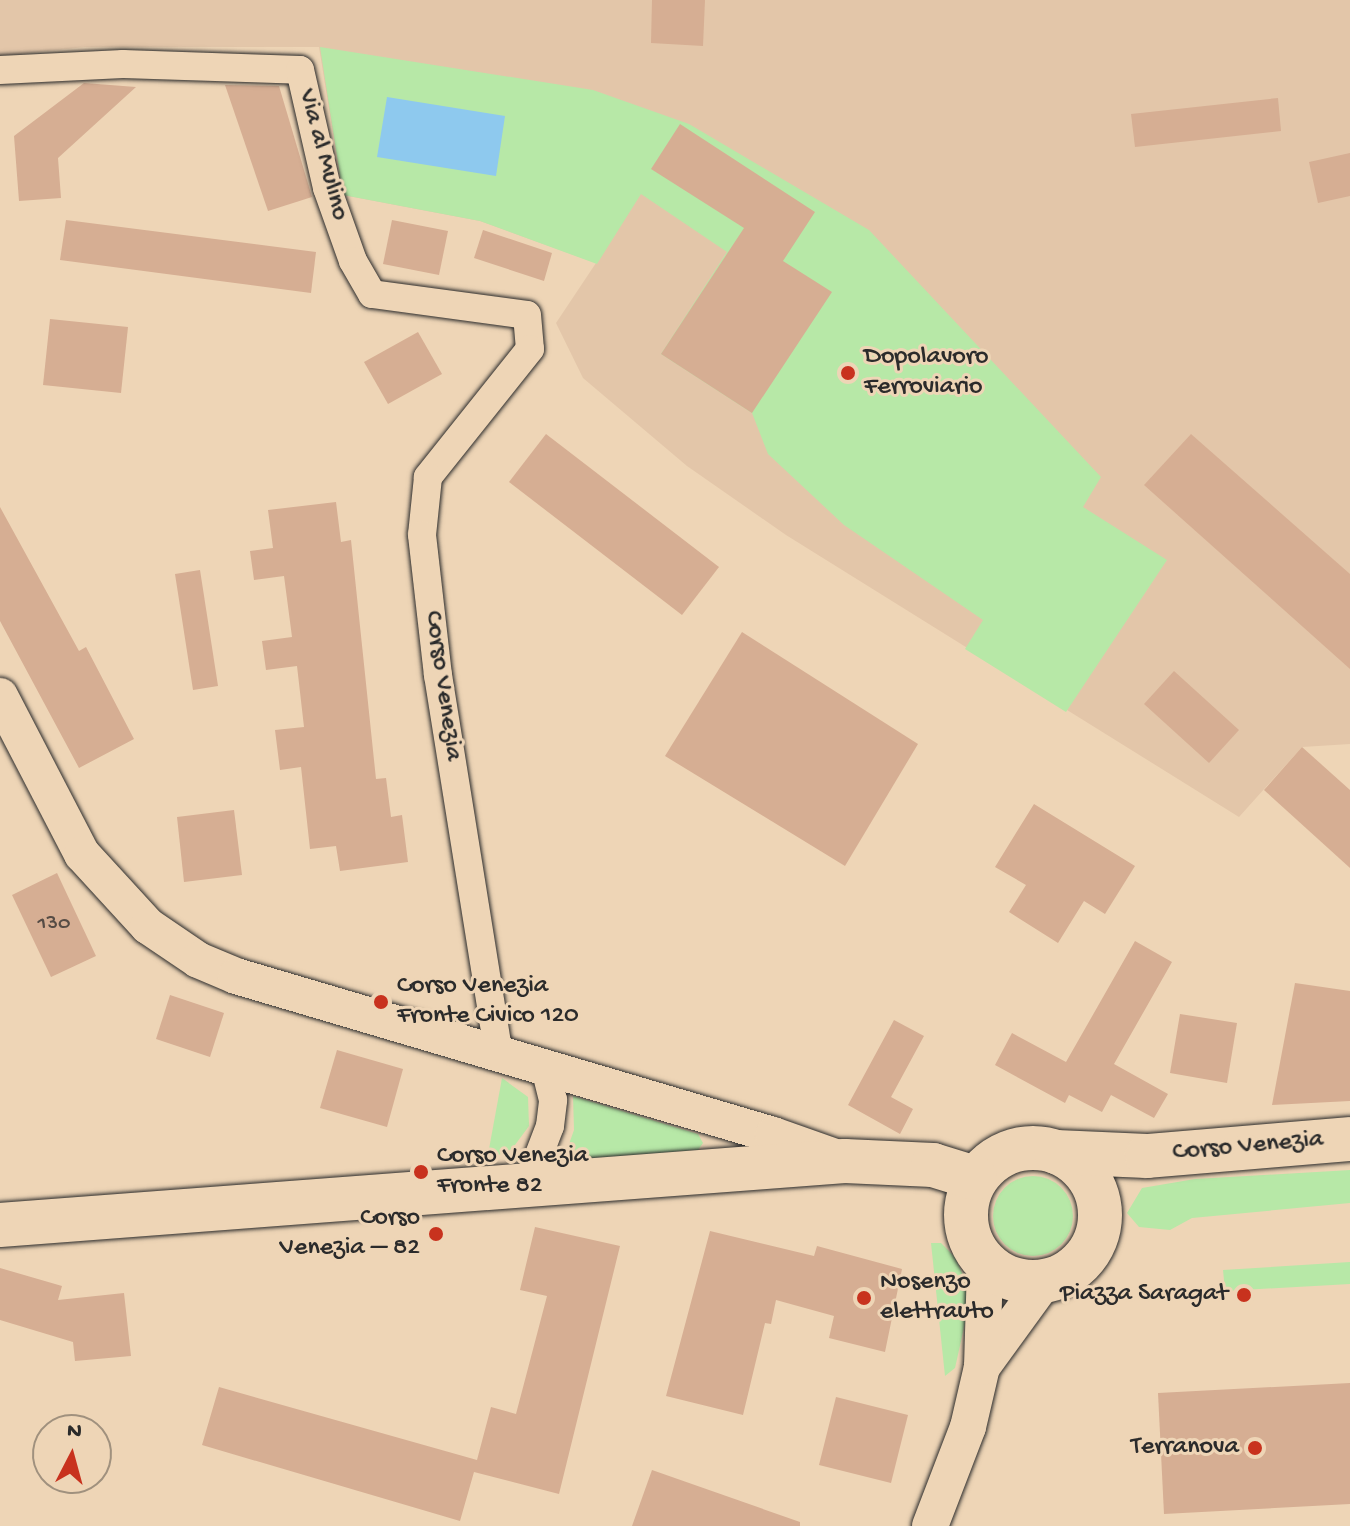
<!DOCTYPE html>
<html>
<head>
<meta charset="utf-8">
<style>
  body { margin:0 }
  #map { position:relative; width:1350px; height:1526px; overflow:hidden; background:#eed5b6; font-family:"Gochi Hand",sans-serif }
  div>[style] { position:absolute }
  .built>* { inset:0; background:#e3c6a9 }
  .green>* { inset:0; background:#b7e8a7 }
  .round { border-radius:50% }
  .water>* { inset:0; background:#8ec9ee }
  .building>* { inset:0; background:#d6ae93 }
  .roads { filter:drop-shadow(0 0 2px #2b2b2b) drop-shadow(0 0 2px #2b2b2b) }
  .minor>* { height:28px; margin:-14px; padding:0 14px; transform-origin:14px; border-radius:14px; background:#eed5b6 }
  .tertiary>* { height:36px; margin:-18px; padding:0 18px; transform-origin:18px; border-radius:18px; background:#eed5b6 }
  .primary>* { height:44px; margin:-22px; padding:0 22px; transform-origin:22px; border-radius:22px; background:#eed5b6 }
  .primary>.ring { margin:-22px; padding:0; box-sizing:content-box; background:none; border:44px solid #eed5b6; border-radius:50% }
  .dots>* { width:22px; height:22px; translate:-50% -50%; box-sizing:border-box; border:4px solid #eed5b6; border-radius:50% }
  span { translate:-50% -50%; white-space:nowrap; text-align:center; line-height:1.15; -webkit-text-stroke:6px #eed5b6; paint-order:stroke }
  .number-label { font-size:22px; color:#564c45 }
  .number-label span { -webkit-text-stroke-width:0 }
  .street-label { font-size:26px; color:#2b2b2b }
  .poi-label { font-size:26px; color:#2b2b2b }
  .left { translate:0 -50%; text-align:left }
  .right { translate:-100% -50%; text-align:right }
  .north { position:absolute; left:32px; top:1414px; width:80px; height:80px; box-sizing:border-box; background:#eed5b6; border:2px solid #a0917e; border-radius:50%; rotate:6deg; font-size:22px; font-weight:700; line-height:32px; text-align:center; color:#2b2b2b }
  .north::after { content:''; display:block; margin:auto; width:28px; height:36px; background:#c8321e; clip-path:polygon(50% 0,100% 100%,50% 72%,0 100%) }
</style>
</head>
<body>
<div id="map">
  <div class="built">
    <div style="clip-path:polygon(0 0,1350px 0,1350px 744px,1302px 747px,1239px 817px,786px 535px,687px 466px,583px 378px,556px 323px,596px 263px,480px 221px,343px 195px,319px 47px,85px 47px,0 56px)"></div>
  </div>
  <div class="green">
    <div style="clip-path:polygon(320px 47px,593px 90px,689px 124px,869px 230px,1101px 477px,1083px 507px,1167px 560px,1066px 712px,965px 649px,983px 620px,844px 525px,768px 454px,752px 413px,661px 354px,727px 252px,641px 194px,597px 264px,480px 221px,343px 195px)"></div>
    <div style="clip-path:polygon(502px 1078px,528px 1097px,529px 1126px,512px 1149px,487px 1160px)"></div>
    <div style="clip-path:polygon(573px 1096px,698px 1134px,703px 1143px,698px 1150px,563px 1161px,574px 1130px)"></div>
    <div style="clip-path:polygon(1350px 1170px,1350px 1203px,1192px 1218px,1170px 1230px,1139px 1227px,1127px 1213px,1142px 1188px,1195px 1179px)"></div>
    <div class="round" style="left:993px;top:1176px;width:80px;height:80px"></div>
    <div style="clip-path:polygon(931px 1243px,941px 1243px,955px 1257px,967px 1284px,967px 1314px,955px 1368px,945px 1376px)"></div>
    <div style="clip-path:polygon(1350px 1262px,1350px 1284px,1225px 1291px,1223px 1270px)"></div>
  </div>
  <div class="water">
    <div style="clip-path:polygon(387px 97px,505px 116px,496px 176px,377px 157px)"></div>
  </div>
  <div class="building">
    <div style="clip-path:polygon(652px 0,705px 0,703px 46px,651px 43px)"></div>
    <div style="clip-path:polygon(84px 83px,136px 87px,58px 158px,61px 198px,19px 201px,14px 136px)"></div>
    <div style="clip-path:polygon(225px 85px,279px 86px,312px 197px,268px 211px)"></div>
    <div style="clip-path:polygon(1278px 98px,1281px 131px,1135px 147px,1131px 114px)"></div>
    <div style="clip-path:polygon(680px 124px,815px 212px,783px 261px,832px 292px,752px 413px,661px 354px,744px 228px,651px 169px)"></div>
    <div style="clip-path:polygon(1350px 153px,1350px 196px,1318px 203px,1309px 162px)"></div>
    <div style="clip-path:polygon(66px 220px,316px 252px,311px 293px,60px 260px)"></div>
    <div style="clip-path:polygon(392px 220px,448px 231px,439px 275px,383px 264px)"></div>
    <div style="clip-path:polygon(483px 230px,552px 253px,544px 281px,474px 258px)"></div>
    <div style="clip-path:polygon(50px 319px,128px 327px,121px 393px,43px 385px)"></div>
    <div style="clip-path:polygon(418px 332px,442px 374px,388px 404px,364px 362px)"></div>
    <div style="clip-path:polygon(546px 434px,719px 567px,682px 615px,509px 482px)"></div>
    <div style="clip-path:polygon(1191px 434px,1350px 574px,1350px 669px,1144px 485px)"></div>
    <div style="clip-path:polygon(336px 502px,341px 542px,351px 540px,376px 779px,386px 778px,391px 817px,402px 815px,408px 862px,340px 871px,336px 846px,310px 849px,301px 767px,280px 770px,275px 730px,304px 727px,297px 666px,266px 670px,262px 641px,292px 637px,284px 576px,254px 580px,250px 551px,273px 548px,268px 510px)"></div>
    <div style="clip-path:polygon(0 507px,79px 651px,86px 647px,134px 739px,79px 768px,0 621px)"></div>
    <div style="clip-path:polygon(200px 570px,218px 686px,193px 690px,175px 574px)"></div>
    <div style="clip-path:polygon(742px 632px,918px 744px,845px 866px,665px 756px)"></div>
    <div style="clip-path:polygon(1174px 671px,1239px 730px,1209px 763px,1144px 704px)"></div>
    <div style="clip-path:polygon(1302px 747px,1350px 790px,1350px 868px,1264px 790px)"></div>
    <div style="clip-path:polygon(1034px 804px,1135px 866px,1105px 914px,1084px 901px,1058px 943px,1009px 912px,1026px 885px,995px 867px)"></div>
    <div style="clip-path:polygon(234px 810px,242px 875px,184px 882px,177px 817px)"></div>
    <div style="clip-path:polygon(57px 873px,96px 956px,51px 977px,12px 895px)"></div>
    <div style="clip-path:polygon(1135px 941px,1172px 962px,1114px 1064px,1168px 1094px,1154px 1118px,1111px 1095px,1102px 1112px,1069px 1095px,1065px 1103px,995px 1065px,1012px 1033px,1066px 1062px)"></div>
    <div style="clip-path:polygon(1295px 983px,1350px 991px,1350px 1101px,1272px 1105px)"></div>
    <div style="clip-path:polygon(170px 995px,224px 1013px,210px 1057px,156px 1039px)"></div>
    <div style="clip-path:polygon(1180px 1014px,1237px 1023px,1227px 1083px,1170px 1073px)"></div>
    <div style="clip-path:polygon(894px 1020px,924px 1036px,891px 1097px,913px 1109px,900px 1134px,848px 1105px)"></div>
    <div style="clip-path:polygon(337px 1050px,403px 1069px,387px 1127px,320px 1108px)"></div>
    <div style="clip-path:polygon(535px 1227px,620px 1246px,559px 1494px,474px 1472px,460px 1521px,202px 1445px,219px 1387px,477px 1460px,491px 1407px,516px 1414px,547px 1296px,520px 1290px)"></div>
    <div style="clip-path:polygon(710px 1231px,814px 1256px,817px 1246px,902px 1269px,885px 1352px,829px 1338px,834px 1316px,776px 1300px,771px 1324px,765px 1323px,743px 1415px,666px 1396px)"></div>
    <div style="clip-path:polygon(0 1268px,62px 1286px,58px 1300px,124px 1293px,131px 1356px,75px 1361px,73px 1342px,0 1320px)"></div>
    <div style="clip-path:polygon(1350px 1383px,1350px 1504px,1164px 1514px,1158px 1393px)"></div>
    <div style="clip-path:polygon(836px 1397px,908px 1415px,891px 1483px,819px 1465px)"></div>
    <div style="clip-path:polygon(652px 1470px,800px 1522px,800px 1526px,632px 1526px)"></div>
  </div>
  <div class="roads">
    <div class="minor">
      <div style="left:0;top:70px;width:123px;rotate:-2.8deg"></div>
      <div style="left:123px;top:64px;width:177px;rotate:1.9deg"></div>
      <div style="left:300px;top:70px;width:121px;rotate:77.1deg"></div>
      <div style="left:327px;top:188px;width:77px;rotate:70.4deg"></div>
      <div style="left:353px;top:261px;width:38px;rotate:60deg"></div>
      <div style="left:372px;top:294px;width:156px;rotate:7.7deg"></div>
      <div style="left:527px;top:315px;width:34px;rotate:85deg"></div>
      <div style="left:530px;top:349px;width:164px;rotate:128.6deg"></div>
      <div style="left:428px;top:477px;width:58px;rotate:95.9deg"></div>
      <div style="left:422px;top:535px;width:141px;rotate:83.5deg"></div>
      <div style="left:438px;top:675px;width:385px;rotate:80.9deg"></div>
      <div style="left:527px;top:1186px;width:64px;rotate:-69deg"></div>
      <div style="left:550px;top:1126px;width:26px;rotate:-83deg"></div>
      <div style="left:553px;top:1100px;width:32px;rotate:-104deg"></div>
    </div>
    <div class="tertiary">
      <div style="left:0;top:696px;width:178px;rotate:62.6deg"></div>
      <div style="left:82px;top:854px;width:98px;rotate:47.5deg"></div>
      <div style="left:148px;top:926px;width:60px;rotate:34.2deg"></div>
      <div style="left:198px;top:960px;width:41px;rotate:22.8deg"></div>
      <div style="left:236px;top:976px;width:560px;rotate:16.49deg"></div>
      <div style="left:773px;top:1135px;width:72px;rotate:19.4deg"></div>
      <div style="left:982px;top:1367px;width:104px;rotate:-54deg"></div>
      <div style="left:930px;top:1526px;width:106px;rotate:-69deg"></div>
      <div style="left:968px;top:1427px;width:62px;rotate:-76.9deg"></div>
      <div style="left:982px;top:1367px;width:103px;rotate:-88.3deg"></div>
    </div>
    <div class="primary">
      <div class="ring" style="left:966px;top:1148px;width:90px;height:90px"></div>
      <div style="left:1056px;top:1152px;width:91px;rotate:2.5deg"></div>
      <div style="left:1147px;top:1156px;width:204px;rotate:-4.8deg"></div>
      <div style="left:0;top:1225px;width:847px;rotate:-4.33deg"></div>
      <div style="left:845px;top:1161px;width:88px;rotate:2.6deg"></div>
      <div style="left:933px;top:1165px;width:44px;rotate:17.2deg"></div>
    </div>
  </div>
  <div class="dots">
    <div style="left:848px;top:373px;background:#c8321e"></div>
    <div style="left:381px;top:1002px;background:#c8321e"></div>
    <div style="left:421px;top:1172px;background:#c8321e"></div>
    <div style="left:436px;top:1234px;background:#c8321e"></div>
    <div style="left:1244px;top:1295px;background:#c8321e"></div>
    <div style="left:864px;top:1298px;background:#c8321e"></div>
    <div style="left:1255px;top:1448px;background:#c8321e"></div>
  </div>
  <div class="number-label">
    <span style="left:54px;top:925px">130</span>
  </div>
  <div class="street-label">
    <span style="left:322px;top:155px;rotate:75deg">Via al Mulino</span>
    <span style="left:442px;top:686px;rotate:82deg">Corso Venezia</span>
    <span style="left:1248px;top:1147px;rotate:-5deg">Corso Venezia</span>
  </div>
  <div class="poi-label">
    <span class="left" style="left:864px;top:373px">Dopolavoro<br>Ferroviario</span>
    <span class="left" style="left:397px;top:1002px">Corso Venezia<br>Fronte Civico 120</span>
    <span class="left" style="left:437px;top:1172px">Corso Venezia<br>Fronte 82</span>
    <span class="right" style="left:420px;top:1234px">Corso<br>Venezia – 82</span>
    <span class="left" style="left:880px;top:1298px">Nosenzo<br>elettrauto</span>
    <span class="right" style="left:1228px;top:1295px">Piazza Saragat</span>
    <span class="right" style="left:1239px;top:1448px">Terranova</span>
  </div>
  <div class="north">N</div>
</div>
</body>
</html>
